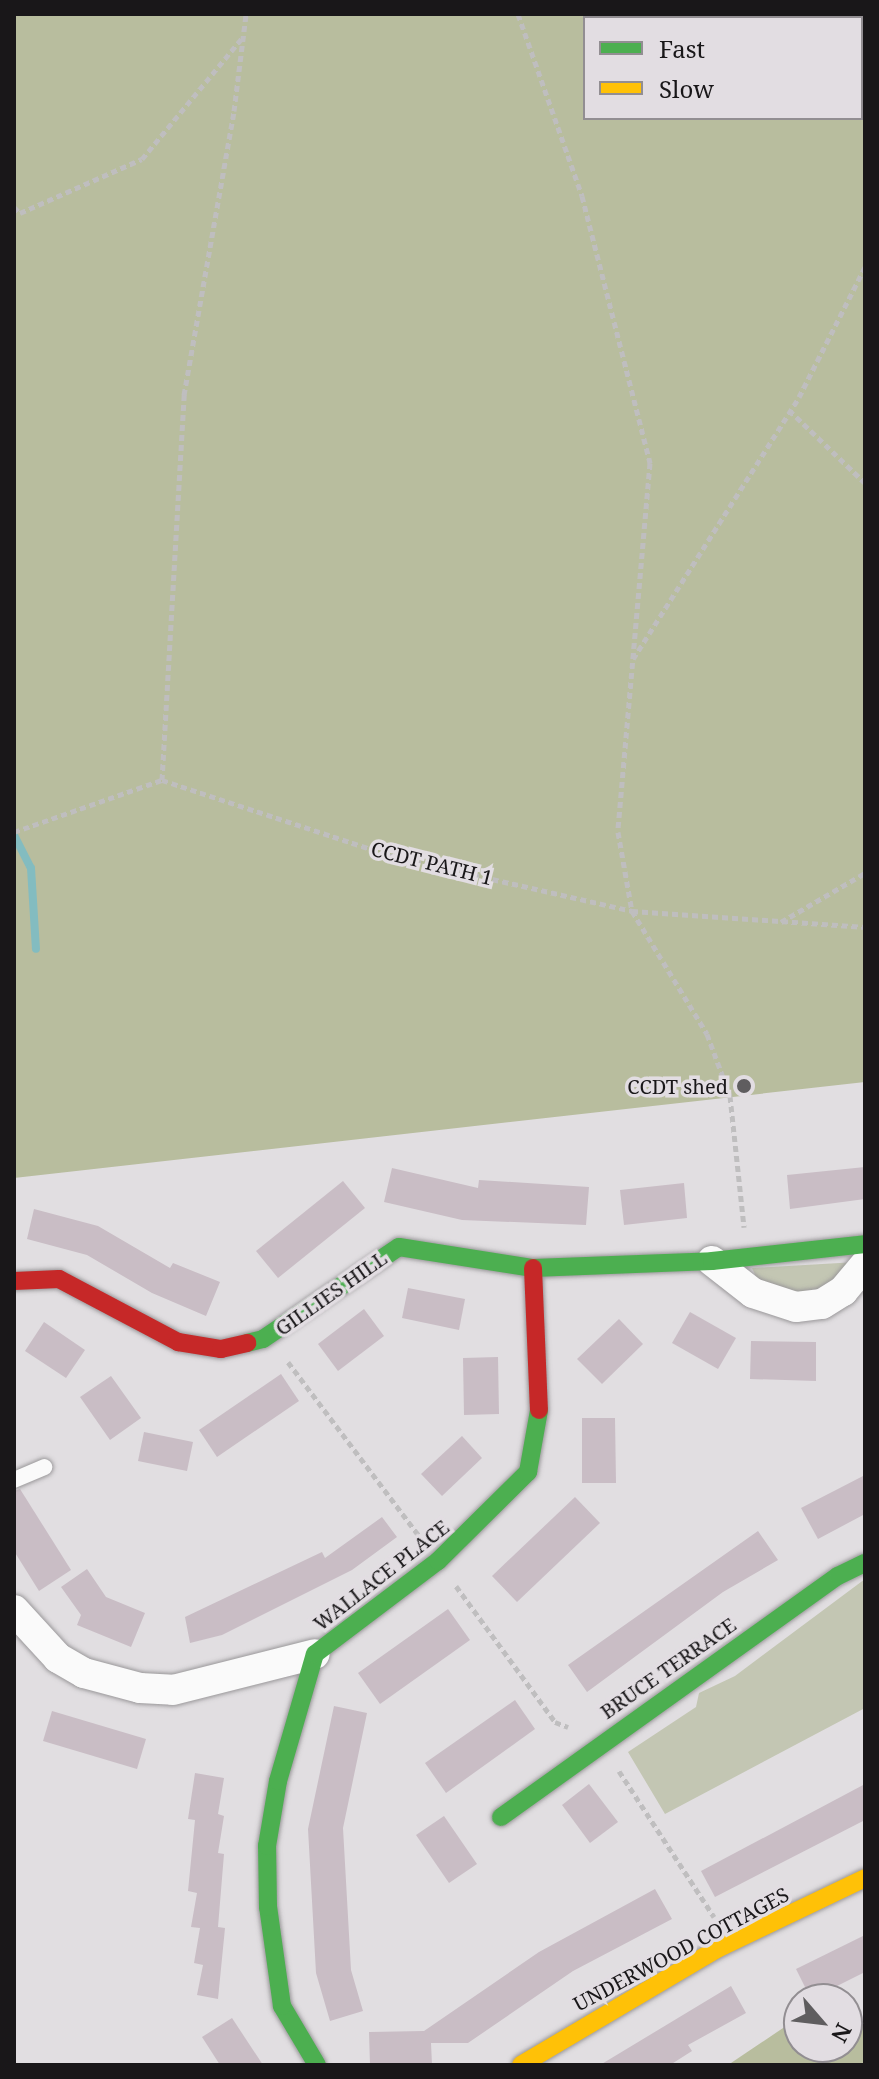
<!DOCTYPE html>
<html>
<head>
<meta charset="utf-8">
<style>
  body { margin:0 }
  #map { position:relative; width:879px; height:2079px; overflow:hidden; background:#e1dee1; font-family:"Noto Serif",serif }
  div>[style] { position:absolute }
  .green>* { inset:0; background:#c3c6b3 }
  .forest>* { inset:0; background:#b8bd9e }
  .stream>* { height:8px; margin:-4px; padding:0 4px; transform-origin:4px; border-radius:4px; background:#83bcc0 }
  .building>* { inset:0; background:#c9bdc5 }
  .path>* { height:5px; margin-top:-2.5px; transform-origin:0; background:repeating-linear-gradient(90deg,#bfbebf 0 6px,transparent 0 10px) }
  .roads { filter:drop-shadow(0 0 2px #9a989a) drop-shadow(0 0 2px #9a989a) }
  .lane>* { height:16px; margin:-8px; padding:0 8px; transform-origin:8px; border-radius:8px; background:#fafafa }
  .street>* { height:30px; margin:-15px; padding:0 15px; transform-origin:15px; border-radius:15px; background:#fafafa }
  .fast>* { height:18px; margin:-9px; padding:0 9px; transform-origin:9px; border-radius:9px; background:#4caf50 }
  .slow>* { height:18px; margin:-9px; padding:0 9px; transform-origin:9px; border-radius:9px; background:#ffc107 }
  .jam>* { height:18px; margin:-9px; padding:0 9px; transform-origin:9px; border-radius:9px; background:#c62828 }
  .dots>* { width:22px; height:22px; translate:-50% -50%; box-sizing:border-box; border:4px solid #e2dde2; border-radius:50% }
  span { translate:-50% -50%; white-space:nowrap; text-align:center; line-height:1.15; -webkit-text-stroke:7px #e2dde2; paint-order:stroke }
  .street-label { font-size:20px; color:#191719 }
  .poi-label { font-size:20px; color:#191719 }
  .right { translate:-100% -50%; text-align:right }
  .frame { position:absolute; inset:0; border:16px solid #191719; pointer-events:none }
  .legend { position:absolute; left:583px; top:16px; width:280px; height:104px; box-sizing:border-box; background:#e2dde2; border:2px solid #928e92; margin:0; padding:10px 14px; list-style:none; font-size:24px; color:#191719 }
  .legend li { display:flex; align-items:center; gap:16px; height:40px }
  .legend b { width:40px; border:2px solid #928e92 }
  .north { position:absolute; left:783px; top:1983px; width:80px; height:80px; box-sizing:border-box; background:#e2dde2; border:2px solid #928e92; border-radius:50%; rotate:118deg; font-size:22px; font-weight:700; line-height:32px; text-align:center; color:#191719 }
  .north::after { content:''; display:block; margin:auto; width:28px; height:36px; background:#5f5d5f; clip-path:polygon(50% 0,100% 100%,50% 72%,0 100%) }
</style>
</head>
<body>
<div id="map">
  <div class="green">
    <div style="clip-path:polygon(857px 1262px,814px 1297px,760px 1286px,752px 1268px)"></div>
    <div style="clip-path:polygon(865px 1579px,865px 1708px,665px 1814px,628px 1752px,696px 1707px,699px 1693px,735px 1676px)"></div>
  </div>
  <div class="forest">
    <div style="clip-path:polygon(evenodd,14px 14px,865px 14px,865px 1082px,14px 1178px,14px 14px,585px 18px,861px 18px,861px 118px,585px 118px,585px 18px)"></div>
    <div style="clip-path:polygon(792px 2022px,799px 2022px,799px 2047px,847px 2047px,847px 2022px,865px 2022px,865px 2065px,728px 2065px)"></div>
  </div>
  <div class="stream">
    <div style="left:14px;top:835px;width:37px;rotate:63deg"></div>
    <div style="left:31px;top:868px;width:81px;rotate:86.5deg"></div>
  </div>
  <div class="building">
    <div style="clip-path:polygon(865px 1167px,865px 1199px,790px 1209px,787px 1175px)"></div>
    <div style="clip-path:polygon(392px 1168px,478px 1188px,479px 1180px,589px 1187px,586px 1225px,462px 1220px,384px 1202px)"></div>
    <div style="clip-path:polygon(343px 1181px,365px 1208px,278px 1278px,256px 1251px)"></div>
    <div style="clip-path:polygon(684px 1183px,687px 1218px,624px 1225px,620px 1190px)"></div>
    <div style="clip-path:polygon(34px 1209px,98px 1226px,170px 1268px,173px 1263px,220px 1282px,206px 1316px,152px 1293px,87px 1255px,27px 1239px)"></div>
    <div style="clip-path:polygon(408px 1288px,465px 1299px,459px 1330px,402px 1318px)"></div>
    <div style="clip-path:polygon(364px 1309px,384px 1336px,338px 1371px,318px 1344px)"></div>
    <div style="clip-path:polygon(690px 1312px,736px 1338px,718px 1369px,672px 1343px)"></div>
    <div style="clip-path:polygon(619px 1319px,643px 1344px,602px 1384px,577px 1359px)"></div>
    <div style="clip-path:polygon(44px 1322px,85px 1350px,66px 1378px,25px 1351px)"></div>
    <div style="clip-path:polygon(751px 1341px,816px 1342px,816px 1381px,750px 1379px)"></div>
    <div style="clip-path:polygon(498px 1357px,499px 1414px,464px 1415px,463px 1358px)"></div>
    <div style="clip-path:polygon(281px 1374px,299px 1401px,217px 1457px,199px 1430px)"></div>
    <div style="clip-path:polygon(111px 1376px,141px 1418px,110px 1440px,80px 1397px)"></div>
    <div style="clip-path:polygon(582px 1418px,615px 1418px,616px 1483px,582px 1483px)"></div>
    <div style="clip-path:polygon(144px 1432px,193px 1442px,187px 1471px,138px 1461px)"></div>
    <div style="clip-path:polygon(462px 1436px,482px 1458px,442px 1496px,421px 1474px)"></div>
    <div style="clip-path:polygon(865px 1475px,865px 1514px,818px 1539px,801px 1508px)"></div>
    <div style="clip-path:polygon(20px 1489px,71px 1570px,39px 1591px,14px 1551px,14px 1491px)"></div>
    <div style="clip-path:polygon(575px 1497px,600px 1523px,517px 1602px,492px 1576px)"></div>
    <div style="clip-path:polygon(382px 1517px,397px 1537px,352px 1570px,222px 1635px,190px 1643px,185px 1617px,322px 1552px,325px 1558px)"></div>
    <div style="clip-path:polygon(758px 1531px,778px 1560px,723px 1592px,587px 1692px,568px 1665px)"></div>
    <div style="clip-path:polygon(87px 1569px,106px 1597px,145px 1613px,131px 1647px,77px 1625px,81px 1615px,61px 1587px)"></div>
    <div style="clip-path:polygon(448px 1609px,470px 1640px,380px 1704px,358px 1673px)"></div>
    <div style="clip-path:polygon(515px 1700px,535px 1729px,446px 1793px,425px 1763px)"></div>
    <div style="clip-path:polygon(334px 1706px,367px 1713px,343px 1828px,351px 1970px,363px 2011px,330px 2021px,316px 1973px,308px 1829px)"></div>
    <div style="clip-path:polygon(52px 1711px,146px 1739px,137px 1769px,43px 1741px)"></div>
    <div style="clip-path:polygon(195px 1773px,224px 1778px,218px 1814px,224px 1816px,218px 1853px,224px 1854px,218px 1927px,225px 1928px,218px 1999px,197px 1995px,203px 1965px,194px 1963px,200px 1928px,191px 1927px,197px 1893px,188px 1891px,195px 1820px,188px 1819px)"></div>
    <div style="clip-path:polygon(589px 1784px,618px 1822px,590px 1843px,562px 1805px)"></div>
    <div style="clip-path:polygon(865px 1784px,865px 1820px,715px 1897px,701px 1871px)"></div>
    <div style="clip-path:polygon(444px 1816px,477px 1864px,449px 1883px,416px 1835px)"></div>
    <div style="clip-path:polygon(655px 1889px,672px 1919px,573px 1971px,468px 2043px,431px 2043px,432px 2065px,370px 2065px,369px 2032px,424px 2031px,539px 1952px)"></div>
    <div style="clip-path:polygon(865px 1935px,865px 1972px,811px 1999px,796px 1969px)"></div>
    <div style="clip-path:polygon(731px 1986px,746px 2013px,688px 2045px,692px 2051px,670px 2065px,600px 2065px)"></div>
    <div style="clip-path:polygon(232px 2018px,263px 2065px,220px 2065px,202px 2037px)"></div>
  </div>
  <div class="path">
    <div style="left:518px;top:14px;width:193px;rotate:70.6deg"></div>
    <div style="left:582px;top:196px;width:276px;rotate:75.7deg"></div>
    <div style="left:650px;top:463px;width:370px;rotate:95deg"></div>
    <div style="left:618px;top:832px;width:80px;rotate:80deg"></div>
    <div style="left:632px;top:911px;width:144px;rotate:58.6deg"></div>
    <div style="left:707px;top:1034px;width:66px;rotate:69.6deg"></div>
    <div style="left:730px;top:1096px;width:132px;rotate:83.9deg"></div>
    <div style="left:14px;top:207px;width:8px;rotate:45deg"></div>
    <div style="left:20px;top:213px;width:133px;rotate:-23.9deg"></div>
    <div style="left:142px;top:159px;width:157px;rotate:-50.4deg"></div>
    <div style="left:789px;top:410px;width:105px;rotate:43.8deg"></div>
    <div style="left:633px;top:659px;width:310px;rotate:-57.6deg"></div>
    <div style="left:799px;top:397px;width:146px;rotate:-63.1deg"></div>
    <div style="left:162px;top:780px;width:386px;rotate:-86.7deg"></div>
    <div style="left:184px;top:395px;width:288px;rotate:-80deg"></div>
    <div style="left:234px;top:111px;width:98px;rotate:-82.9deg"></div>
    <div style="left:14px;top:832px;width:157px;rotate:-19.4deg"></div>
    <div style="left:162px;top:780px;width:245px;rotate:18.3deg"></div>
    <div style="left:395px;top:857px;width:243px;rotate:12.8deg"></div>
    <div style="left:632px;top:911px;width:234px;rotate:3.9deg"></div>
    <div style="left:781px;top:922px;width:97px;rotate:-30.3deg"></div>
    <div style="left:288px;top:1362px;width:218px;rotate:53deg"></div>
    <div style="left:456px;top:1586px;width:168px;rotate:53.9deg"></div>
    <div style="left:555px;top:1722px;width:14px;rotate:21deg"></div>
    <div style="left:619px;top:1771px;width:174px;rotate:56.9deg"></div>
  </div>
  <div class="roads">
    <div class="lane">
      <div style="left:14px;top:1480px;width:33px;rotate:-23deg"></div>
    </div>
    <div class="street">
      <div style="left:712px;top:1261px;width:52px;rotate:38deg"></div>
      <div style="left:753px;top:1293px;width:45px;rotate:18deg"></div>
      <div style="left:796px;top:1307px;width:26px;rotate:-7deg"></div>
      <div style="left:822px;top:1304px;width:25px;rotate:-32deg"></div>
      <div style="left:843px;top:1291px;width:34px;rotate:-50deg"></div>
      <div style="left:14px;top:1610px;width:65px;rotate:47.5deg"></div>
      <div style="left:58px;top:1658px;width:30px;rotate:30deg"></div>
      <div style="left:84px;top:1673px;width:58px;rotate:15deg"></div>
      <div style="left:140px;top:1688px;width:33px;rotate:3deg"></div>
      <div style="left:173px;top:1690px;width:146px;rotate:-14.2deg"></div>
    </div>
    <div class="fast">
      <div style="left:247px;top:1343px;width:16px;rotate:-14deg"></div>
      <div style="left:263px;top:1339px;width:164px;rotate:-34.1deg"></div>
      <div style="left:399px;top:1247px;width:136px;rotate:8.9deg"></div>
      <div style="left:533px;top:1268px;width:179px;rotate:-2.2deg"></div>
      <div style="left:712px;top:1261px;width:154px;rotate:-6.3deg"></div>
      <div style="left:501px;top:1817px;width:414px;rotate:-35.6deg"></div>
      <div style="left:838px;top:1576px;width:30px;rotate:-26deg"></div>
      <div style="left:317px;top:2065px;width:69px;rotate:-120.7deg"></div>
      <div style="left:282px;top:2006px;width:100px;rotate:-98deg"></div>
      <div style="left:268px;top:1907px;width:61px;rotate:-90.9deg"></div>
      <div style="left:267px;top:1846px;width:66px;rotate:-80.4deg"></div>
      <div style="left:278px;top:1781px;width:132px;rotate:-73.8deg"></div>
      <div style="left:315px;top:1654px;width:154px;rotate:-37.1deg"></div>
      <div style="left:438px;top:1561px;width:127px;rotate:-44.7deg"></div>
      <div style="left:528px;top:1472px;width:63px;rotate:-79.9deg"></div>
    </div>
    <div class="slow">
      <div style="left:521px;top:2065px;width:228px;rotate:-30.6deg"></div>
      <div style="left:717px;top:1949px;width:164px;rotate:-25.6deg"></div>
    </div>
    <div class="jam">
      <div style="left:533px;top:1268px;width:142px;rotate:87.6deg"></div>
      <div style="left:14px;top:1281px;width:45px;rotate:-2.5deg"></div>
      <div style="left:59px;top:1279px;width:135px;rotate:27.9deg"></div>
      <div style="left:178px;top:1342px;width:44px;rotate:9.2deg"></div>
      <div style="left:221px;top:1349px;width:27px;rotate:-13deg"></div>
    </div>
  </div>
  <div class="dots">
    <div style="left:744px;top:1086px;background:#5f5d5f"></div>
  </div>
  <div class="street-label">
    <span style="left:432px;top:863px;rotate:14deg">CCDT PATH 1</span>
    <span style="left:331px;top:1293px;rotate:-35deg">GILLIES HILL</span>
    <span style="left:381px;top:1575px;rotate:-38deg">WALLACE PLACE</span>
    <span style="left:668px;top:1668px;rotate:-35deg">BRUCE TERRACE</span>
    <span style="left:681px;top:1949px;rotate:-28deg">UNDERWOOD COTTAGES</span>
  </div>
  <div class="poi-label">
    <span class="right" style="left:728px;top:1086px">CCDT shed</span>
  </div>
  <div class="frame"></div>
  <ul class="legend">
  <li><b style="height:10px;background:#4caf50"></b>Fast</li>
  <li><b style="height:10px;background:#ffc107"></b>Slow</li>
  </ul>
  <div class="north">N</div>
</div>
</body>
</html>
